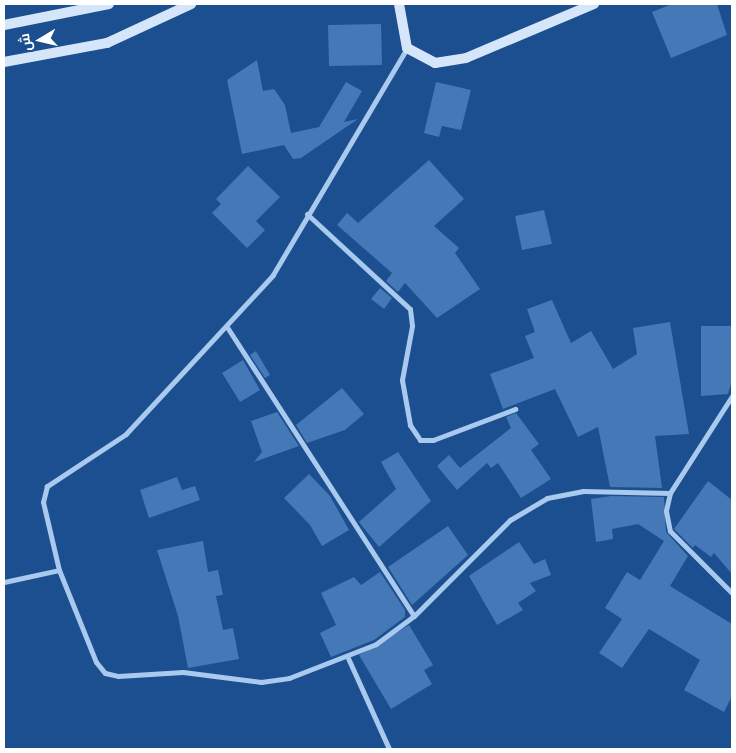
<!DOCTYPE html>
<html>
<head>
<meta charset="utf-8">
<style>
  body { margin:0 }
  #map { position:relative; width:736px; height:753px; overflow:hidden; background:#1b4f8f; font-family:Manrope,Cairo,sans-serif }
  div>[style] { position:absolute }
  .building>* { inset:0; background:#4478b7 }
  .street>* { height:5px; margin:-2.5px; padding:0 2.5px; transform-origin:2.5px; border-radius:2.5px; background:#a9c9ee }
  .secondary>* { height:10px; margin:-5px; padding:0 5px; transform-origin:5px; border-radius:5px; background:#d6e6fa }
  span { translate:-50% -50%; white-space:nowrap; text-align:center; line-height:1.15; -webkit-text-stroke:5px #1b4f8f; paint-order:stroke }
  .frame { position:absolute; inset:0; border:5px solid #fff; pointer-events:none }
  .north { position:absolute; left:15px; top:15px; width:50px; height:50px; -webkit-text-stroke:4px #1b4f8f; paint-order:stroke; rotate:261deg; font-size:14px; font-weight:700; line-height:20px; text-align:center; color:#fff }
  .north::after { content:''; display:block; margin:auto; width:18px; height:22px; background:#fff; clip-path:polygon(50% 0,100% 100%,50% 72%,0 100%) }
</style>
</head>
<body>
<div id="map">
  <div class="building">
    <div style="clip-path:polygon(672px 4px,717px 4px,727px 35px,671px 58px,652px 12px)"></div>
    <div style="clip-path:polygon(381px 24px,382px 65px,329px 66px,328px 25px)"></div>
    <div style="clip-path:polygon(257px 60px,263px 91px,274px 89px,285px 105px,291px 133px,319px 127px,346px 82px,362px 91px,344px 122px,358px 119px,301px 158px,293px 159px,284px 145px,242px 154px,227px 80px)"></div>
    <div style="clip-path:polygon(436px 82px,471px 90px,461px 130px,442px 126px,439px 137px,424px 133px)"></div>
    <div style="clip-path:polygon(429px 160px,464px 199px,434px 226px,459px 248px,455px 253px,480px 289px,437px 318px,405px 283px,398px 292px,386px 281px,392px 273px,337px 225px,347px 213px,358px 223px)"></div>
    <div style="clip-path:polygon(248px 166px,280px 197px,256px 221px,265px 230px,247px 248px,212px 213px,221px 204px,216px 199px)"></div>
    <div style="clip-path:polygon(544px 210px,552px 244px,522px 250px,515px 216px)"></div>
    <div style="clip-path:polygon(380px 288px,392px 298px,384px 309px,371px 299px)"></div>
    <div style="clip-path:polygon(552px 300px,571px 343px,591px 331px,613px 369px,637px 354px,633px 328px,670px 322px,689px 434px,655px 436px,662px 488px,610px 487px,598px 427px,578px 437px,555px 389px,503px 409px,490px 374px,534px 358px,525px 336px,535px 332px,527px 309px)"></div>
    <div style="clip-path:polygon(701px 326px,732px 326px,732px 381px,728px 394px,701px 396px)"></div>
    <div style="clip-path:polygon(256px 351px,270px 375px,265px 378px,250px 355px)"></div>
    <div style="clip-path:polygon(243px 360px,260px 390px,240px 402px,222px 373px)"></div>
    <div style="clip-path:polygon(342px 388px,364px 414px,345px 430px,307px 443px,296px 425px)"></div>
    <div style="clip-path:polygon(277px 412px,299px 446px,254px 462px,262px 452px,251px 421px)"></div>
    <div style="clip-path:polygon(516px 413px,539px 444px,531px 450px,551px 479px,521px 498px,498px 463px,491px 468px,487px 463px,457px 490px,437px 466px,449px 455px,460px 468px,511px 428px,506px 417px)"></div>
    <div style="clip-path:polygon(398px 452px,431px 501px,379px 547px,359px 522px,396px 489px,381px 462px)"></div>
    <div style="clip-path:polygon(309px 474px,330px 496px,349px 530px,322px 546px,310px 525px,284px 498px)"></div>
    <div style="clip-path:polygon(177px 477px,182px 490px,195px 486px,200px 500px,149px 518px,140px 490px)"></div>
    <div style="clip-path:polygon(708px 481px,732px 500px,732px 574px,714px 553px,711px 557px,695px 545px,693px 548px,674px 529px)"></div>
    <div style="clip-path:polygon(611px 496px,664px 497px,666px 532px,688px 556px,670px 586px,732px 624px,732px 696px,724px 712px,684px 690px,700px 660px,649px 629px,622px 668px,599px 653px,622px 619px,605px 608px,627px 572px,640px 580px,664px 541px,638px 524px,612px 529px,613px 539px,596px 542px,591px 499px)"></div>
    <div style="clip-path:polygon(448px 526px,468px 555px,412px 605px,388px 567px)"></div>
    <div style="clip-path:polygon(203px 541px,208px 572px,218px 570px,223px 595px,216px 596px,223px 630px,233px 628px,239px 659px,188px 668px,178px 616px,157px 550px)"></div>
    <div style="clip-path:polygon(519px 542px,534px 564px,545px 559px,551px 575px,530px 583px,536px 591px,518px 603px,523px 610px,497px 625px,469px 576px)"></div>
    <div style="clip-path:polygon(380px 572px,405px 610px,405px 617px,374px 640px,331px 657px,320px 633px,336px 625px,321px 593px,354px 577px,361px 585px)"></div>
    <div style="clip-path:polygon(409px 625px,433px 665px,424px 670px,432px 684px,391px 709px,359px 655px)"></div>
  </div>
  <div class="street">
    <div style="left:407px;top:48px;width:264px;rotate:120.6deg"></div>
    <div style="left:273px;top:275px;width:217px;rotate:132.8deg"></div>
    <div style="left:126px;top:434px;width:95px;rotate:146.6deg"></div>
    <div style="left:47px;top:486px;width:16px;rotate:104deg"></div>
    <div style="left:43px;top:502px;width:70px;rotate:76.8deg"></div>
    <div style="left:59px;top:570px;width:99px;rotate:68.1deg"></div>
    <div style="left:96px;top:662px;width:14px;rotate:51deg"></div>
    <div style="left:105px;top:673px;width:13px;rotate:13deg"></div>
    <div style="left:118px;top:676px;width:65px;rotate:-3.5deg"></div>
    <div style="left:183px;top:672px;width:79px;rotate:7.3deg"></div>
    <div style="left:261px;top:682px;width:28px;rotate:-8deg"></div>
    <div style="left:289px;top:678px;width:93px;rotate:-21.3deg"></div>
    <div style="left:376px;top:644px;width:47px;rotate:-36.4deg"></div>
    <div style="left:414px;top:616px;width:136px;rotate:-45deg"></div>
    <div style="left:510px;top:520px;width:43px;rotate:-30.7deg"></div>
    <div style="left:547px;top:498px;width:37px;rotate:-11deg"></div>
    <div style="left:583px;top:491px;width:87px;rotate:1.3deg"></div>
    <div style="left:307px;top:214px;width:140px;rotate:42.7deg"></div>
    <div style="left:410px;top:309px;width:17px;rotate:83deg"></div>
    <div style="left:412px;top:326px;width:55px;rotate:100.5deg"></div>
    <div style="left:402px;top:380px;width:46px;rotate:79.9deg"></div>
    <div style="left:410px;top:425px;width:18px;rotate:56deg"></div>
    <div style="left:420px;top:440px;width:13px"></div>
    <div style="left:433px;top:440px;width:88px;rotate:-20.7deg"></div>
    <div style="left:227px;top:327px;width:344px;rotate:57.1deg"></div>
    <div style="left:732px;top:396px;width:115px;rotate:122.6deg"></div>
    <div style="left:670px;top:493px;width:18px;rotate:103deg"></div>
    <div style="left:666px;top:511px;width:20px;rotate:79deg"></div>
    <div style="left:670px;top:531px;width:88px;rotate:45deg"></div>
    <div style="left:4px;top:582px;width:56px;rotate:-12.3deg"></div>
    <div style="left:348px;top:658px;width:100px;rotate:65.7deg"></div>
  </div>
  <div class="secondary">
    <div style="left:399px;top:4px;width:45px;rotate:79.7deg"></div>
    <div style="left:407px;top:48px;width:32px;rotate:28deg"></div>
    <div style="left:435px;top:63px;width:31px;rotate:-9deg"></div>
    <div style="left:466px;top:58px;width:139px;rotate:-22.9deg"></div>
    <div style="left:4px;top:25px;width:107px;rotate:-11.3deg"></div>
    <div style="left:4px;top:62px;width:105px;rotate:-10.5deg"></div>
    <div style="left:107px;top:43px;width:93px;rotate:-24.9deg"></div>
  </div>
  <div class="frame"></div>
  <div class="north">ش</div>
</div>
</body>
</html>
